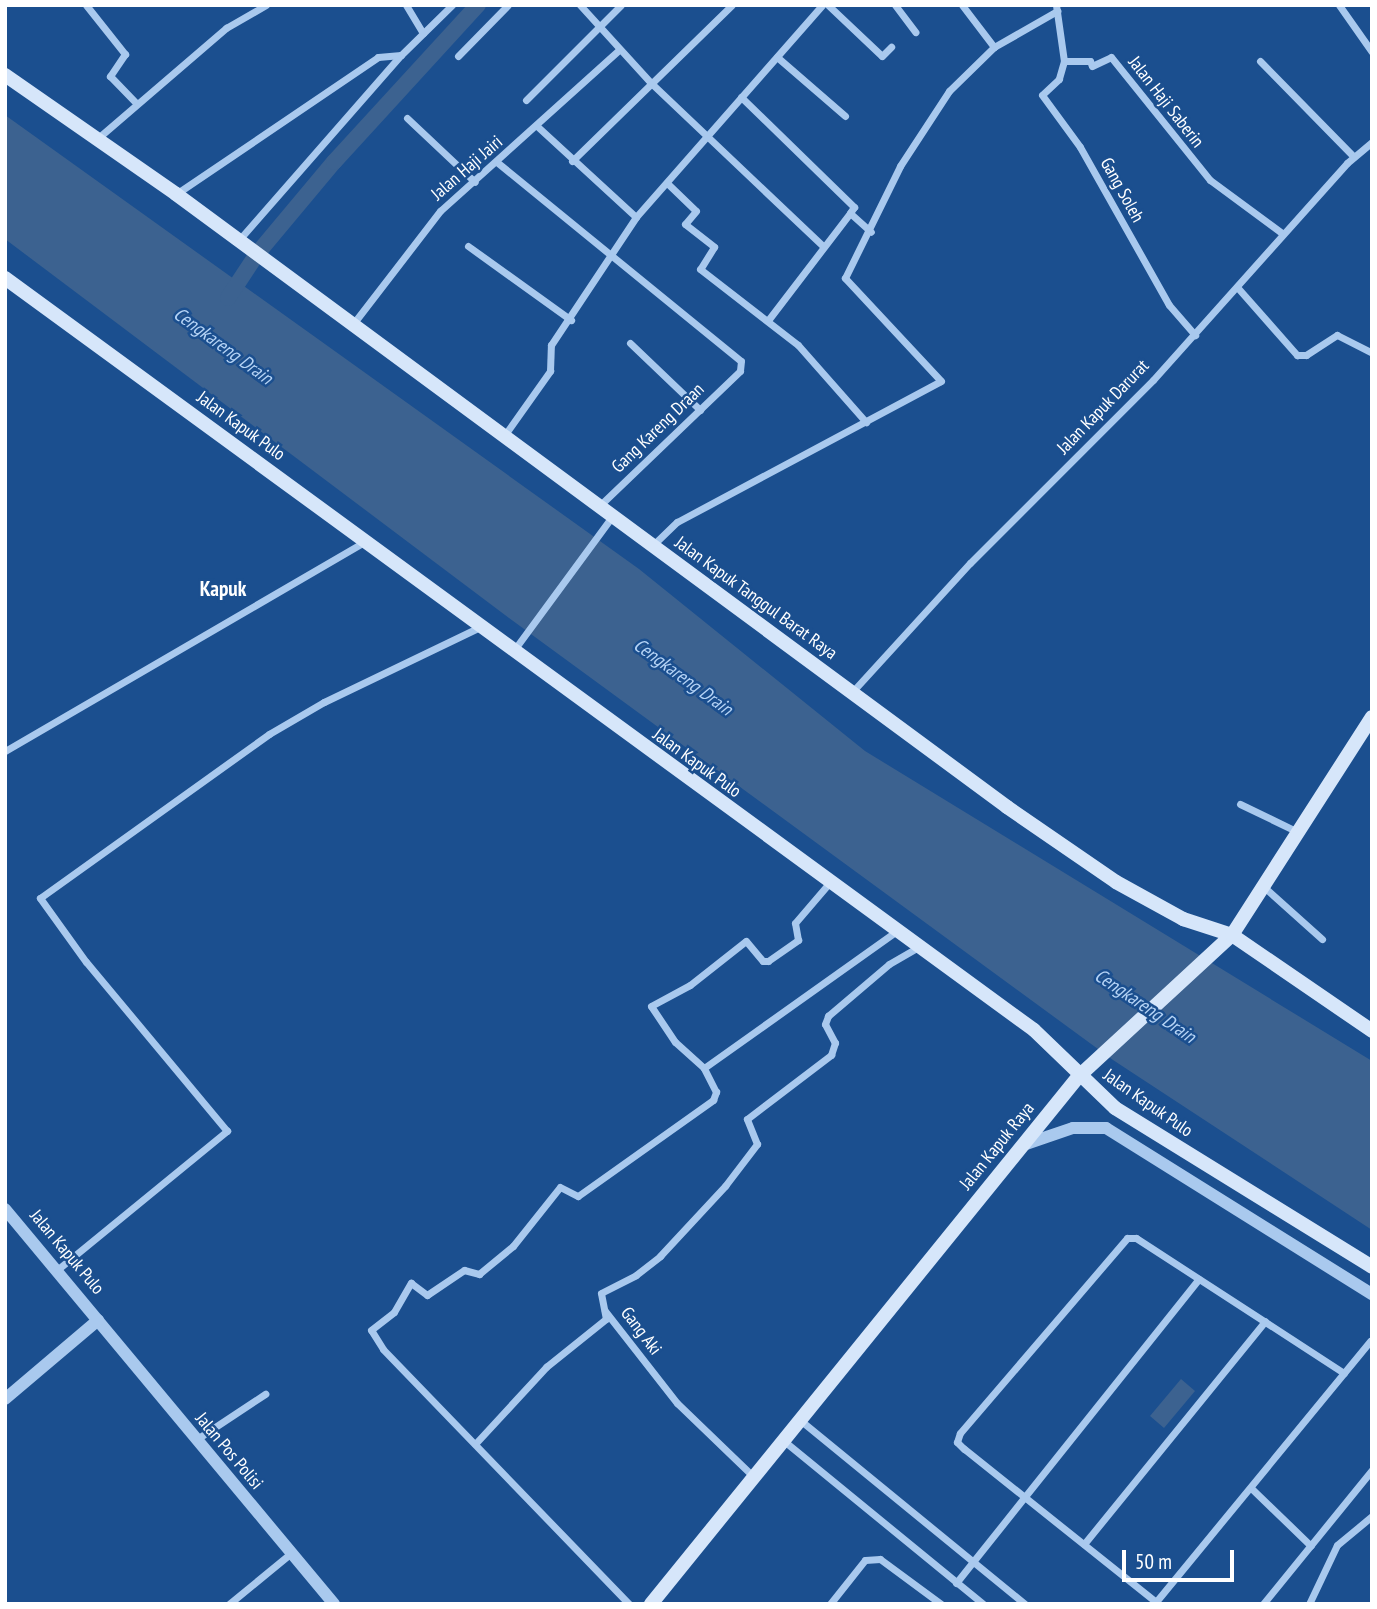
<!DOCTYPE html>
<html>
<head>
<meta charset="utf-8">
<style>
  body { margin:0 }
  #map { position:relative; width:1377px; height:1609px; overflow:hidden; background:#1b4f8f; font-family:"PT Sans Narrow",sans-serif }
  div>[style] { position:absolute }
  .water>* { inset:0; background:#3c6290 }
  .canal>* { height:16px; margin:-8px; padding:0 8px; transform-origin:8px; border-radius:8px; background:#3c6290 }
  .minor>* { height:7px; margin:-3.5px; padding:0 3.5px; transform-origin:3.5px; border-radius:3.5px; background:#a9c9ee }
  .tertiary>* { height:12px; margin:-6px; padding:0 6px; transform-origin:6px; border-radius:6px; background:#a9c9ee }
  .secondary>* { height:14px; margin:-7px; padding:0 7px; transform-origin:7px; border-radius:7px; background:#d6e6fa }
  span { translate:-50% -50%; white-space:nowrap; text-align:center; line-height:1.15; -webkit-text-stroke:5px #1b4f8f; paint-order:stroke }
  .street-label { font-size:18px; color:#fff }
  .water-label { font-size:19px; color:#b5d3f5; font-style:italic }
  .quarter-label { font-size:21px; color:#fff; font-weight:700 }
  .frame { position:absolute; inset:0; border:7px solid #fff; pointer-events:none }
  .scale { position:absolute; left:1122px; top:1550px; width:112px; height:32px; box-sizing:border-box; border:4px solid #fff; border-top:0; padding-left:9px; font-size:21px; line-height:24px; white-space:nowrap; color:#fff; -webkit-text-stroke:5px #1b4f8f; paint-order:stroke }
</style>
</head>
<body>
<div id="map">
  <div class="water">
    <div style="clip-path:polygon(5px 115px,639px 569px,865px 751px,1372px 1061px,1372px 1230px,1113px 1060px,505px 615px,5px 239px)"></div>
    <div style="clip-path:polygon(1181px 1379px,1195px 1391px,1164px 1428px,1150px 1416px)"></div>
  </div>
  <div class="canal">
    <div style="left:228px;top:298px;width:53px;rotate:-56.6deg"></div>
    <div style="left:257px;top:254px;width:120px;rotate:-50.1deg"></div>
    <div style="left:334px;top:162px;width:213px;rotate:-47.5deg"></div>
  </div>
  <div class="minor">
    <div style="left:86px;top:5px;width:63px;rotate:51.5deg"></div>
    <div style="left:125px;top:54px;width:27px;rotate:124deg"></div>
    <div style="left:110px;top:76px;width:36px;rotate:46deg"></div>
    <div style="left:406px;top:5px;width:33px;rotate:59deg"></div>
    <div style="left:580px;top:5px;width:104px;rotate:47.7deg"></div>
    <div style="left:650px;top:82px;width:238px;rotate:43.5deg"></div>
    <div style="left:828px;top:5px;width:74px;rotate:43.4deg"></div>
    <div style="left:882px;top:56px;width:13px;rotate:-45deg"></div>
    <div style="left:895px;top:5px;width:34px;rotate:53deg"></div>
    <div style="left:962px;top:5px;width:53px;rotate:52.7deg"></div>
    <div style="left:1056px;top:5px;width:57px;rotate:81.9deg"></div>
    <div style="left:1064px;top:61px;width:26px"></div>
    <div style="left:1090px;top:61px;width:5px;rotate:68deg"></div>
    <div style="left:1092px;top:66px;width:21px;rotate:-25deg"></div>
    <div style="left:1111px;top:57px;width:158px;rotate:51.2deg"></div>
    <div style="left:1210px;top:180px;width:89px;rotate:36.4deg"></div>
    <div style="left:1339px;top:5px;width:57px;rotate:54.9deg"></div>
    <div style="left:458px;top:56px;width:71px;rotate:-45.6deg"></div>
    <div style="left:777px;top:57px;width:90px;rotate:40.9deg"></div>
    <div style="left:1064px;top:61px;width:19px;rotate:106deg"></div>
    <div style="left:1059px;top:79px;width:23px;rotate:137deg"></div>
    <div style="left:1042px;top:95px;width:64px;rotate:53.8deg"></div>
    <div style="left:1080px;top:147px;width:181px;rotate:60.6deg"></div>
    <div style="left:1169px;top:305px;width:40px;rotate:49deg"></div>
    <div style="left:1260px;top:61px;width:134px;rotate:45.6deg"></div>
    <div style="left:741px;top:97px;width:158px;rotate:44.2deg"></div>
    <div style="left:854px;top:207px;width:7px;rotate:124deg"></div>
    <div style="left:526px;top:100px;width:134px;rotate:-45deg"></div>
    <div style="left:407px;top:118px;width:93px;rotate:43.3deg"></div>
    <div style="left:538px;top:127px;width:133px;rotate:42.6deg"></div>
    <div style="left:98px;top:138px;width:169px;rotate:-40.7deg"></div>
    <div style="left:226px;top:28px;width:46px;rotate:-29.9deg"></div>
    <div style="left:572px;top:161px;width:223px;rotate:-44.3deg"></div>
    <div style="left:498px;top:163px;width:313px;rotate:39.2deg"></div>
    <div style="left:741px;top:361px;width:10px;rotate:96deg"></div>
    <div style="left:740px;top:371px;width:197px;rotate:136.2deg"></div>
    <div style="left:667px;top:183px;width:40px;rotate:44deg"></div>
    <div style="left:696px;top:211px;width:17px;rotate:130deg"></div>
    <div style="left:685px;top:224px;width:37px;rotate:38deg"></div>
    <div style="left:714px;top:247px;width:26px;rotate:122deg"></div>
    <div style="left:700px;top:269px;width:124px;rotate:37.8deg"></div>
    <div style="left:798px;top:345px;width:103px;rotate:48.6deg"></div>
    <div style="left:176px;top:194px;width:244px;rotate:-34.1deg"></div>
    <div style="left:378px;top:57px;width:23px;rotate:-5deg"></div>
    <div style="left:238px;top:241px;width:247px;rotate:-48.8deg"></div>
    <div style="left:401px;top:55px;width:71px;rotate:-44.4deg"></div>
    <div style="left:468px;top:246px;width:127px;rotate:35.7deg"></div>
    <div style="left:1237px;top:287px;width:91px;rotate:48.6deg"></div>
    <div style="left:1297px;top:355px;width:9px"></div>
    <div style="left:1306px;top:355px;width:37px;rotate:-33deg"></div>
    <div style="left:1337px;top:335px;width:39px;rotate:27deg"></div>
    <div style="left:769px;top:319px;width:133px;rotate:-52.6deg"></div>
    <div style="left:850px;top:213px;width:28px;rotate:42deg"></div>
    <div style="left:353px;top:324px;width:143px;rotate:-52.4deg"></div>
    <div style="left:440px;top:211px;width:239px;rotate:-42deg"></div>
    <div style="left:630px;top:343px;width:97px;rotate:43.7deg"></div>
    <div style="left:504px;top:436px;width:80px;rotate:-54.7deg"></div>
    <div style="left:550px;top:371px;width:26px;rotate:-88deg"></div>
    <div style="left:551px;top:345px;width:154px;rotate:-56.4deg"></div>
    <div style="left:636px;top:217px;width:282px;rotate:-48.7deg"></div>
    <div style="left:653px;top:545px;width:33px;rotate:-44deg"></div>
    <div style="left:677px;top:522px;width:299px;rotate:-28.1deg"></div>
    <div style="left:941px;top:381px;width:141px;rotate:-133deg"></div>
    <div style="left:845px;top:278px;width:125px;rotate:-63.8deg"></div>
    <div style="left:900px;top:166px;width:90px;rotate:-56.8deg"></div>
    <div style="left:949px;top:91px;width:63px;rotate:-44.4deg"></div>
    <div style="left:994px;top:47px;width:73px;rotate:-29.7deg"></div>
    <div style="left:514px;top:650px;width:164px;rotate:-53.7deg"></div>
    <div style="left:853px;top:691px;width:173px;rotate:-47.6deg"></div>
    <div style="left:970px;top:563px;width:259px;rotate:-45deg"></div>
    <div style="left:1153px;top:380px;width:291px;rotate:-48.2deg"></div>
    <div style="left:1347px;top:163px;width:33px;rotate:-40deg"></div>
    <div style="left:5px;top:751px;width:418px;rotate:-30.2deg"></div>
    <div style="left:1240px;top:804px;width:64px;rotate:25.8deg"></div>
    <div style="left:1264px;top:887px;width:78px;rotate:41.9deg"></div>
    <div style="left:704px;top:1068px;width:39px;rotate:-138deg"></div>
    <div style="left:675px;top:1042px;width:43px;rotate:-123.7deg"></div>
    <div style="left:651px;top:1006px;width:44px;rotate:-28.3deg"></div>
    <div style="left:690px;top:985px;width:71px;rotate:-38.2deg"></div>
    <div style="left:746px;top:941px;width:26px;rotate:50deg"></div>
    <div style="left:763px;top:961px;width:5px"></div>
    <div style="left:768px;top:961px;width:37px;rotate:-35deg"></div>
    <div style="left:798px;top:940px;width:17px;rotate:-100deg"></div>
    <div style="left:795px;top:923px;width:54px;rotate:-49.5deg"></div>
    <div style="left:57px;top:1270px;width:220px;rotate:-39.3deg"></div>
    <div style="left:227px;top:1131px;width:220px;rotate:-129.8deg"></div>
    <div style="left:86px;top:962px;width:79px;rotate:-125.7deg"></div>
    <div style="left:40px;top:898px;width:282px;rotate:-35.6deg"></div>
    <div style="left:269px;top:734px;width:64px;rotate:-30.2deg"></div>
    <div style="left:324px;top:702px;width:173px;rotate:-25.7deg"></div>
    <div style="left:605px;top:1311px;width:117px;rotate:52deg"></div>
    <div style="left:677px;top:1403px;width:107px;rotate:43.9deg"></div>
    <div style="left:800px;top:1420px;width:291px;rotate:39.3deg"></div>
    <div style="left:197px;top:1439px;width:82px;rotate:-33.5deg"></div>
    <div style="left:784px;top:1441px;width:257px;rotate:39.3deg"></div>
    <div style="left:475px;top:1444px;width:105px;rotate:-47.3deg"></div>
    <div style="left:546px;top:1367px;width:77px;rotate:-38.7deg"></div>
    <div style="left:606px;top:1319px;width:26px;rotate:-101deg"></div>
    <div style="left:601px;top:1293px;width:39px;rotate:-27deg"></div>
    <div style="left:636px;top:1275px;width:31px;rotate:-38deg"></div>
    <div style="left:660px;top:1256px;width:96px;rotate:-47.1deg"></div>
    <div style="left:725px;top:1186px;width:53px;rotate:-52.7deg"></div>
    <div style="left:757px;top:1144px;width:27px;rotate:-112deg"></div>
    <div style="left:747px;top:1119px;width:106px;rotate:-37.3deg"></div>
    <div style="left:831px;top:1055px;width:13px;rotate:-72deg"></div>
    <div style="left:835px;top:1043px;width:21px;rotate:-118deg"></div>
    <div style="left:825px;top:1024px;width:9px;rotate:-69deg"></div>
    <div style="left:828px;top:1016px;width:80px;rotate:-40.4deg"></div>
    <div style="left:889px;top:964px;width:34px;rotate:-30deg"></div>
    <div style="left:1251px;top:1488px;width:83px;rotate:44deg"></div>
    <div style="left:1084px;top:1544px;width:287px;rotate:-50.9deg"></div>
    <div style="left:956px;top:1583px;width:389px;rotate:-51.4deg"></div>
    <div style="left:1156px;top:1602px;width:246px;rotate:-141.4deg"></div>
    <div style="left:964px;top:1449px;width:10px;rotate:-135deg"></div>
    <div style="left:957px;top:1442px;width:9px;rotate:-72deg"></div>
    <div style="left:960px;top:1433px;width:257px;rotate:-49.4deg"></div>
    <div style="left:1127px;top:1238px;width:9px"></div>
    <div style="left:1136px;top:1238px;width:248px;rotate:33deg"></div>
    <div style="left:1155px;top:1603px;width:339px;rotate:-50.6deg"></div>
    <div style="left:229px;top:1604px;width:80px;rotate:-39.4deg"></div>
    <div style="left:629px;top:1604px;width:354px;rotate:-134deg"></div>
    <div style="left:383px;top:1349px;width:22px;rotate:-122deg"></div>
    <div style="left:371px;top:1330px;width:29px;rotate:-38deg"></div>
    <div style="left:394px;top:1312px;width:34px;rotate:-60deg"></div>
    <div style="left:411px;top:1283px;width:20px;rotate:37deg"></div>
    <div style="left:427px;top:1295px;width:45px;rotate:-34deg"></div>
    <div style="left:464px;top:1270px;width:16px;rotate:15deg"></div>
    <div style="left:479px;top:1274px;width:44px;rotate:-39.5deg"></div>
    <div style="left:513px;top:1246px;width:75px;rotate:-51.5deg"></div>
    <div style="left:560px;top:1187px;width:20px;rotate:27deg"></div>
    <div style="left:578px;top:1196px;width:166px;rotate:-35.4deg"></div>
    <div style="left:713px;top:1100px;width:9px;rotate:-69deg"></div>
    <div style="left:716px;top:1092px;width:27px;rotate:-117deg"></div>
    <div style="left:704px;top:1068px;width:237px;rotate:-35.4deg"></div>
    <div style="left:830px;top:1604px;width:56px;rotate:-51.5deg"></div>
    <div style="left:865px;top:1560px;width:15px;rotate:-4deg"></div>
    <div style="left:880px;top:1559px;width:76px;rotate:36.4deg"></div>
    <div style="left:1263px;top:1604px;width:173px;rotate:-50.9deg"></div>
    <div style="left:1309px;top:1604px;width:65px;rotate:-64.6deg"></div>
    <div style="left:1337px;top:1545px;width:45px;rotate:-39.6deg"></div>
  </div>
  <div class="tertiary">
    <div style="left:1023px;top:1145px;width:53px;rotate:-18.8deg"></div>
    <div style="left:1073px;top:1128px;width:33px"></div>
    <div style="left:1106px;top:1128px;width:314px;rotate:32deg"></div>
    <div style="left:5px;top:1209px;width:514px;rotate:50.21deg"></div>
    <div style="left:5px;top:1399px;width:122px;rotate:-40.3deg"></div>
  </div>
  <div class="secondary">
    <div style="left:5px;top:75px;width:208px;rotate:34.8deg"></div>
    <div style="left:176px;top:194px;width:1033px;rotate:36.41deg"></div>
    <div style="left:1007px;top:807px;width:132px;rotate:34.5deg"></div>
    <div style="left:1116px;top:882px;width:77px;rotate:28.9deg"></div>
    <div style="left:1183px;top:919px;width:52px;rotate:18.1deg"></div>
    <div style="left:1232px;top:935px;width:170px;rotate:34.4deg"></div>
    <div style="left:5px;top:278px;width:1274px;rotate:36.16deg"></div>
    <div style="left:1034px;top:1030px;width:112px;rotate:43.9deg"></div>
    <div style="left:1115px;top:1108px;width:302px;rotate:31.7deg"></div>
    <div style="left:651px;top:1604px;width:678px;rotate:-50.98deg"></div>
    <div style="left:1078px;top:1077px;width:209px;rotate:-42.7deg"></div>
    <div style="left:1232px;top:935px;width:259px;rotate:-57.3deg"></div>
  </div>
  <div class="street-label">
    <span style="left:1166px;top:102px;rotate:52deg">Jalan Haji Saberin</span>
    <span style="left:467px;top:168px;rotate:-41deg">Jalan Haji Jairi</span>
    <span style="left:1122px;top:190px;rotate:61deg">Gang Soleh</span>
    <span style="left:1103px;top:407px;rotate:-46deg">Jalan Kapuk Darurat</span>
    <span style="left:241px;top:426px;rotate:36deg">Jalan Kapuk Pulo</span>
    <span style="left:658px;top:428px;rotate:-44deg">Gang Kareng Draan</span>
    <span style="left:756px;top:598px;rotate:36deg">Jalan Kapuk Tanggul Barat Raya</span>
    <span style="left:697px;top:763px;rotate:36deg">Jalan Kapuk Pulo</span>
    <span style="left:1148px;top:1103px;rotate:35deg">Jalan Kapuk Pulo</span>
    <span style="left:997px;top:1146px;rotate:-51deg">Jalan Kapuk Raya</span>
    <span style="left:67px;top:1252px;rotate:50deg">Jalan Kapuk Pulo</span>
    <span style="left:641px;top:1331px;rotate:53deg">Gang Aki</span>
    <span style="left:229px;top:1451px;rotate:50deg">Jalan Pos Polisi</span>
  </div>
  <div class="water-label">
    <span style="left:223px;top:346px;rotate:36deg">Cengkareng Drain</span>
    <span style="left:683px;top:677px;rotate:36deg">Cengkareng Drain</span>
    <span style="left:1145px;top:1006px;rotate:34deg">Cengkareng Drain</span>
  </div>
  <div class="quarter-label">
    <span style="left:223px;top:589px">Kapuk</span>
  </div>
  <div class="frame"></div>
  <div class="scale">50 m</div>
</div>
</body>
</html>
